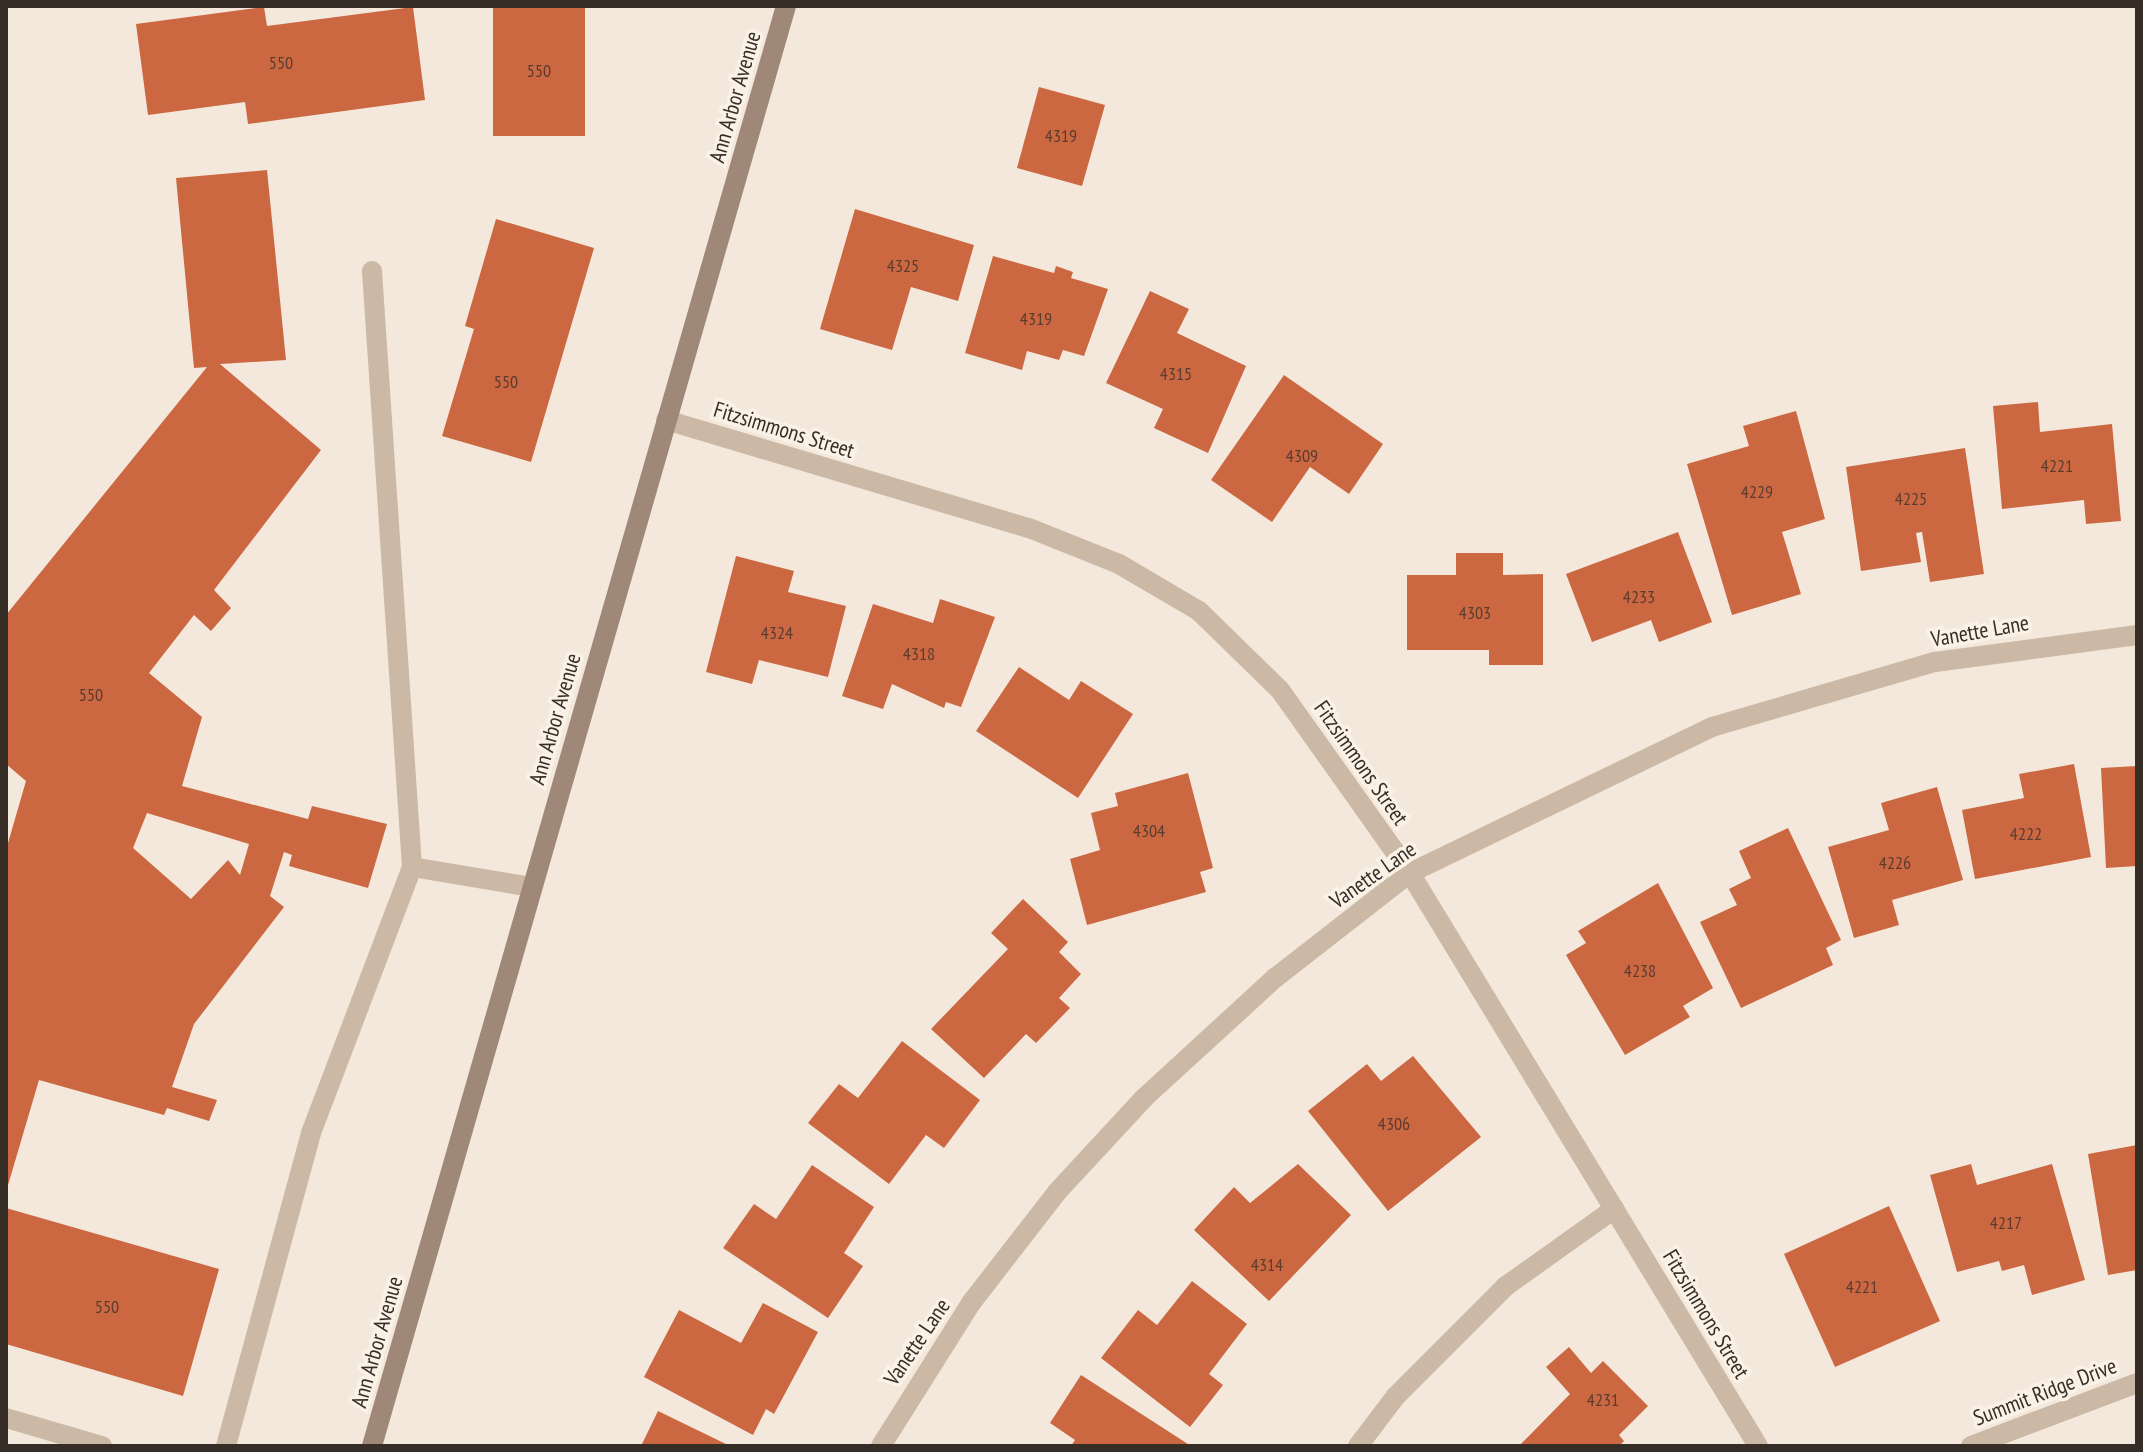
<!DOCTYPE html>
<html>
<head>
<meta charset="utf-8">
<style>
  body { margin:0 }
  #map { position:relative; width:2143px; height:1452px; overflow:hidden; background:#f3e8db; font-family:"PT Sans Narrow",sans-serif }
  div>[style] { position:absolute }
  .building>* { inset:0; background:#cb6841 }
  .lane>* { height:20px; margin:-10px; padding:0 10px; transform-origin:10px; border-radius:10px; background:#cbb9a6 }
  .street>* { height:20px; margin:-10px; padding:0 10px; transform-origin:10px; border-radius:10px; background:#cbb9a6 }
  .secondary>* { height:20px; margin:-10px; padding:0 10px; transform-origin:10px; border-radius:10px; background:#9f8877 }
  span { translate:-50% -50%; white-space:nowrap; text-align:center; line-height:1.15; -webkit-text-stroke:7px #faf2e7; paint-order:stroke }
  .number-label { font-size:18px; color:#5c3c2e }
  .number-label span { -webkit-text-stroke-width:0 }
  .street-label { font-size:22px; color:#372d27 }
  .frame { position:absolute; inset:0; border:8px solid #372d27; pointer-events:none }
</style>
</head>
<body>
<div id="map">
  <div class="building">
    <div style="clip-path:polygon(493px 6px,585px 6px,585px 136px,493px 136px)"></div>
    <div style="clip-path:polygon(264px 7px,267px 26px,413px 7px,425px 100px,248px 124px,245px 102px,148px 115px,136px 24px)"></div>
    <div style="clip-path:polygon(1039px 87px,1105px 105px,1082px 186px,1017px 168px)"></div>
    <div style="clip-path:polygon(evenodd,267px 170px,286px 360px,220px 364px,321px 450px,214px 590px,231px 608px,211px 631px,194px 615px,149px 673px,202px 717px,182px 786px,308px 819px,312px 806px,387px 824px,368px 888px,289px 866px,292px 855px,284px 852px,270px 896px,284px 907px,194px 1024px,172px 1087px,217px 1100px,209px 1121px,167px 1108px,164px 1115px,39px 1080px,6px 1192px,6px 850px,26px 781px,6px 764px,6px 615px,207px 367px,194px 368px,176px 178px,267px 170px,147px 813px,249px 844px,240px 875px,228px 860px,191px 899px,133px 848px,147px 813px)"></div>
    <div style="clip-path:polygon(855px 209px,974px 245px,958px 301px,911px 287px,892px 350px,820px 329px)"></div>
    <div style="clip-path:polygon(496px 219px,594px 248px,531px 462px,442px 436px,474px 329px,465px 326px)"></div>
    <div style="clip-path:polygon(993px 256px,1054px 273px,1056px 266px,1073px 272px,1071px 278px,1108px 289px,1084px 356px,1063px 350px,1059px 360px,1027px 351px,1022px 370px,965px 353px)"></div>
    <div style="clip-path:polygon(1150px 291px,1189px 309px,1177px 333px,1246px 366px,1208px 453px,1154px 428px,1163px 409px,1106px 383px)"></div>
    <div style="clip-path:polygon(1284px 375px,1383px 444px,1349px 494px,1310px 467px,1272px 522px,1211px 480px)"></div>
    <div style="clip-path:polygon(2038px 402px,2040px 432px,2112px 424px,2121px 521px,2086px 524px,2084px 500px,2002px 509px,1993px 406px)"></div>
    <div style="clip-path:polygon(1796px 411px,1825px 519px,1782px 532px,1801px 594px,1732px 615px,1687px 464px,1749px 446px,1743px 426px)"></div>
    <div style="clip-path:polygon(1965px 448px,1984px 574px,1930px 582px,1922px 532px,1916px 533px,1921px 562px,1861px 571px,1846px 467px)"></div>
    <div style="clip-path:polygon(1678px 532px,1712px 622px,1659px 642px,1651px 620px,1592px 642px,1566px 574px)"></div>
    <div style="clip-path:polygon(1456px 553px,1503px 553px,1503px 575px,1543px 574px,1543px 665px,1489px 665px,1489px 650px,1407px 650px,1407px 575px,1456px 575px)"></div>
    <div style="clip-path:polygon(736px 556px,794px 571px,788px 592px,846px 606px,828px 677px,759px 660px,752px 684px,706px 672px)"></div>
    <div style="clip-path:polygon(940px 599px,995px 617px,961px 707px,946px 702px,944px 708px,892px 684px,883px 709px,842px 696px,873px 604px,933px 623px)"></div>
    <div style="clip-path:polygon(1019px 667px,1069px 700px,1081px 681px,1133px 714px,1078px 798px,976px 731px)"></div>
    <div style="clip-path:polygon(2074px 764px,2091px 857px,1975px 879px,1962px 810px,2024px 798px,2019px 774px)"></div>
    <div style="clip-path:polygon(2137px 766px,2137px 866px,2106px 868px,2101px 768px)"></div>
    <div style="clip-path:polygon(1188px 773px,1213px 868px,1200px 872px,1206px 892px,1087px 925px,1070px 859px,1100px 850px,1091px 813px,1118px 806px,1115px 793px)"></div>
    <div style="clip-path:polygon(1937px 787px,1963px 880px,1892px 900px,1899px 925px,1854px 938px,1828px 847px,1889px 830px,1881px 803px)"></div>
    <div style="clip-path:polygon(1788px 828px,1841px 940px,1826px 948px,1833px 965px,1741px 1008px,1700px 922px,1737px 905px,1729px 889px,1751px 878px,1739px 851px)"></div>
    <div style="clip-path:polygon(1658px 883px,1713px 988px,1683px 1006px,1690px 1017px,1625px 1055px,1566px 955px,1586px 943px,1578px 931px)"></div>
    <div style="clip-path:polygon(1023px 899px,1068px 942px,1059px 952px,1081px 974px,1059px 998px,1070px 1008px,1036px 1043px,1026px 1034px,984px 1078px,931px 1029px,1008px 949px,991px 933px)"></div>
    <div style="clip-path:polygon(902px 1041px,980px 1100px,944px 1148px,926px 1135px,889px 1184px,808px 1123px,839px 1084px,858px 1098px)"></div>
    <div style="clip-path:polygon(1413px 1056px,1481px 1137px,1388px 1211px,1308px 1111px,1367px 1064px,1381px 1081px)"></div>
    <div style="clip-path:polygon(2137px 1145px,2137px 1270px,2108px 1275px,2088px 1154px)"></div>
    <div style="clip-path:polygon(1298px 1164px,1351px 1215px,1269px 1301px,1194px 1230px,1234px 1187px,1250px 1203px)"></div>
    <div style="clip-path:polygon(1971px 1164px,1977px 1185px,2052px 1164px,2085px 1280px,2032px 1295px,2024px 1265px,2002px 1271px,1999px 1261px,1957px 1272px,1930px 1175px)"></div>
    <div style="clip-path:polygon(812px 1165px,874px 1207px,844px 1253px,863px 1266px,828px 1318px,723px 1248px,754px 1204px,776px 1219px)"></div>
    <div style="clip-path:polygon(1889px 1206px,1940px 1321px,1835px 1367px,1784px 1254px)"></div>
    <div style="clip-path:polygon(6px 1208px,219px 1269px,183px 1396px,6px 1344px)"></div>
    <div style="clip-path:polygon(1192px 1281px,1247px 1324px,1209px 1374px,1223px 1385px,1190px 1427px,1101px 1358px,1138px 1310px,1157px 1325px)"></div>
    <div style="clip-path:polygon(763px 1303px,818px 1332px,774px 1414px,766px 1409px,753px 1435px,644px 1377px,679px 1310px,741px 1343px)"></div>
    <div style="clip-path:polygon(1569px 1347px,1591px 1373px,1603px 1361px,1648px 1406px,1619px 1435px,1624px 1441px,1619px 1446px,1519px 1446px,1570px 1394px,1546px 1367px)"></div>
    <div style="clip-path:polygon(1081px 1375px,1191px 1446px,1071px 1446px,1075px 1440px,1050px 1423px)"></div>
    <div style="clip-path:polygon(658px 1411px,730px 1446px,641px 1446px)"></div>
  </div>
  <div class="lane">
    <div style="left:372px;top:271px;width:597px;rotate:86.16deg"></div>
    <div style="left:6px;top:1418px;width:100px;rotate:16.3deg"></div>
    <div style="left:226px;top:1446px;width:324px;rotate:-74.8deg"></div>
    <div style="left:311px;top:1133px;width:285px;rotate:-69.2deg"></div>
    <div style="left:412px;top:867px;width:122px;rotate:9.5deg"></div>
    <div style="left:1358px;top:1446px;width:63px;rotate:-52.8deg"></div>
    <div style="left:1396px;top:1396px;width:156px;rotate:-45deg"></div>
    <div style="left:1506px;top:1286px;width:133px;rotate:-35.5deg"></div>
  </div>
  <div class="street">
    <div style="left:666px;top:420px;width:379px;rotate:16.6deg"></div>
    <div style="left:1029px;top:528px;width:97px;rotate:21.8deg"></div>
    <div style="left:1119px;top:564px;width:93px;rotate:30.4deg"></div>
    <div style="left:1199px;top:611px;width:113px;rotate:44.3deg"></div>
    <div style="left:1280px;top:690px;width:224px;rotate:54.6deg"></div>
    <div style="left:1410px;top:873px;width:670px;rotate:58.73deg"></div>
    <div style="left:881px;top:1446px;width:169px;rotate:-57.8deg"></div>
    <div style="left:971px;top:1303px;width:140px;rotate:-52.2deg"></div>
    <div style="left:1057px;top:1192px;width:128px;rotate:-47.2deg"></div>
    <div style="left:1144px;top:1098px;width:178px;rotate:-42.5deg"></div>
    <div style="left:1275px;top:978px;width:171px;rotate:-37.9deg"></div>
    <div style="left:1410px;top:873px;width:335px;rotate:-25.8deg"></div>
    <div style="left:1712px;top:727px;width:232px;rotate:-16.3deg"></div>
    <div style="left:1935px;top:662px;width:204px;rotate:-7.6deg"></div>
    <div style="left:1971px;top:1446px;width:178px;rotate:-20.8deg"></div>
  </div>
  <div class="secondary">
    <div style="left:372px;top:1446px;width:1498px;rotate:-73.96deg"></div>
  </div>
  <div class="number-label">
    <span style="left:281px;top:63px">550</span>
    <span style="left:539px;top:71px">550</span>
    <span style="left:1061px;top:136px">4319</span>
    <span style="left:903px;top:266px">4325</span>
    <span style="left:1036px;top:319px">4319</span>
    <span style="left:1176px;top:374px">4315</span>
    <span style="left:506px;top:382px">550</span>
    <span style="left:1302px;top:456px">4309</span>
    <span style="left:2057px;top:466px">4221</span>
    <span style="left:1757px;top:492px">4229</span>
    <span style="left:1911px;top:499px">4225</span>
    <span style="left:1639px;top:597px">4233</span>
    <span style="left:1475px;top:613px">4303</span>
    <span style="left:777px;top:633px">4324</span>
    <span style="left:919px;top:654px">4318</span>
    <span style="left:91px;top:695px">550</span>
    <span style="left:1149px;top:831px">4304</span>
    <span style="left:2026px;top:834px">4222</span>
    <span style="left:1895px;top:863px">4226</span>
    <span style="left:1640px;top:971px">4238</span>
    <span style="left:1394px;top:1124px">4306</span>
    <span style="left:2006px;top:1223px">4217</span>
    <span style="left:1267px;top:1265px">4314</span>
    <span style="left:1862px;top:1287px">4221</span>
    <span style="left:107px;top:1307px">550</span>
    <span style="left:1603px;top:1400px">4231</span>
  </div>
  <div class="street-label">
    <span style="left:735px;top:97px;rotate:-74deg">Ann Arbor Avenue</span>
    <span style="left:784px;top:430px;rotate:17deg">Fitzsimmons Street</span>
    <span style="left:1980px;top:631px;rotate:-10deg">Vanette Lane</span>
    <span style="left:555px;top:719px;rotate:-74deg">Ann Arbor Avenue</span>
    <span style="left:1361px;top:763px;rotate:55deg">Fitzsimmons Street</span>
    <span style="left:1373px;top:875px;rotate:-35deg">Vanette Lane</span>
    <span style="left:1706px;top:1314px;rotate:59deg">Fitzsimmons Street</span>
    <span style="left:377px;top:1342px;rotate:-74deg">Ann Arbor Avenue</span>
    <span style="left:917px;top:1342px;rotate:-56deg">Vanette Lane</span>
    <span style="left:2045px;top:1392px;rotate:-21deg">Summit Ridge Drive</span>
  </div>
  <div class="frame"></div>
</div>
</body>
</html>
